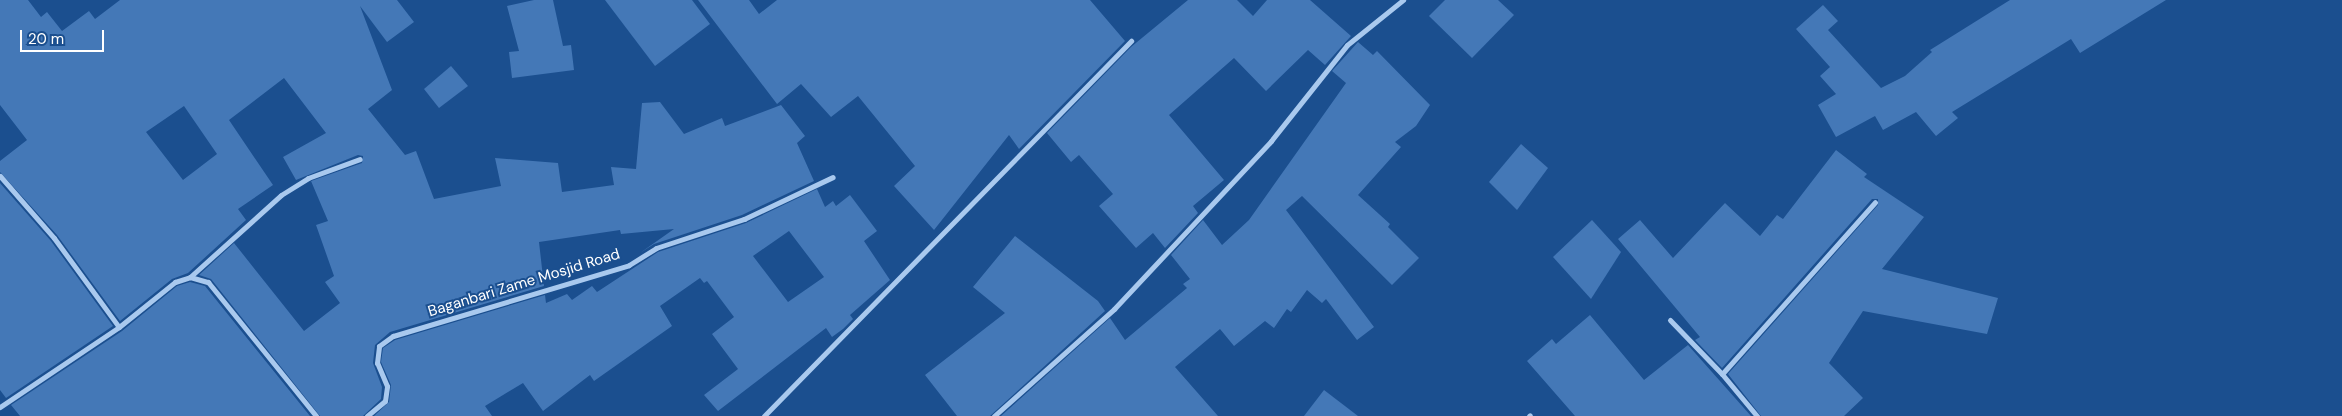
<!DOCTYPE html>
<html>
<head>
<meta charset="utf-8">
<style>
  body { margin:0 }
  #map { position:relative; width:2342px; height:416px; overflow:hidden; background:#1b4f8f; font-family:"DM Sans",sans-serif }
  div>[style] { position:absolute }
  .building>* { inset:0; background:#4478b7 }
  .street>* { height:5px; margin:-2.5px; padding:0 2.5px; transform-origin:2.5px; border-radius:2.5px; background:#a9c9ee }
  span { translate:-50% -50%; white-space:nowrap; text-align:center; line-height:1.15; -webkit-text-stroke:4px #1b4f8f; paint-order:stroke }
  .street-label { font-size:15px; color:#fff }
  .scale { position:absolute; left:20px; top:30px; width:84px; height:22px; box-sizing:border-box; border:2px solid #fff; border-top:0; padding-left:6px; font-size:15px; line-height:18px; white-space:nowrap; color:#fff; -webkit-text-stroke:4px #1b4f8f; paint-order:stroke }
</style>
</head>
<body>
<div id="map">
  <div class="building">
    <div style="clip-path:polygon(evenodd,0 0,28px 0,41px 17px,47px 12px,62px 31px,89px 11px,95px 19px,120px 0,397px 0,414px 22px,387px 42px,360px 6px,392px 90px,368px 109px,405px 155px,416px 151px,434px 199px,501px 186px,495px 158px,558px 163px,562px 192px,614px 185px,611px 167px,636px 169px,642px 103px,660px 102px,684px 134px,722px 118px,725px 126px,781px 105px,805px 136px,797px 143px,814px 181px,742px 215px,654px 244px,640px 253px,674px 229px,621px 234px,620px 230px,539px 242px,544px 286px,390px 332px,375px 345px,373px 363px,382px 387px,381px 399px,363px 416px,320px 416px,211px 279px,199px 275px,234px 243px,304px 331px,340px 303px,325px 282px,334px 276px,316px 225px,328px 221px,311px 181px,362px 163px,363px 156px,358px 155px,296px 180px,283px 157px,326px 133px,284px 78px,229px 120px,273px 185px,238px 209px,246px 220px,188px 273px,172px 279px,120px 321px,57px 235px,0 172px,0 161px,27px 140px,0 105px,0 0,184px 106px,217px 154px,183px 180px,146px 132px,184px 106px)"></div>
    <div style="clip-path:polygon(534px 0,553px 0,563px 46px,571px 45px,574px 70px,512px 78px,509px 52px,519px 51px,507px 6px)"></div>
    <div style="clip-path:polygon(605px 0,692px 0,710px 24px,655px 66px)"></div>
    <div style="clip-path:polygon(698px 0,749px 0,759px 14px,777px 0,1090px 0,1125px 41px,1019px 149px,1009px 135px,934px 230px,894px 186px,915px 166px,858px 96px,831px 117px,801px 84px,777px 104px)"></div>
    <div style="clip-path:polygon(1188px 0,1237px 0,1253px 16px,1267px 0,1310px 0,1351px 36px,1325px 65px,1308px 50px,1266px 91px,1234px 58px,1169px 115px,1224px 180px,1193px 206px,1198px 213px,1165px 248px,1153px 233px,1136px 248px,1099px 206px,1113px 194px,1079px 155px,1071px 162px,1047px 133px,1131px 47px)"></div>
    <div style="clip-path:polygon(1445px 0,1498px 0,1514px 15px,1472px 58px,1429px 16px)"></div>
    <div style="clip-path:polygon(2010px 0,2166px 0,2080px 53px,2071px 39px,1952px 112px,1958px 118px,1936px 136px,1916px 112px,1883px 130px,1875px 116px,1836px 137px,1818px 105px,1836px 94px,1820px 76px,1830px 67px,1796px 29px,1823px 5px,1838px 21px,1828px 30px,1881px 88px,1905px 76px,1932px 52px,1930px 50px)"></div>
    <div style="clip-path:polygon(1358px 42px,1373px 55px,1377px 51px,1430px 105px,1416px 126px,1395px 142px,1401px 147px,1358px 195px,1390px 224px,1388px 227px,1419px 258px,1392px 285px,1302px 196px,1286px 210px,1374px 327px,1357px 340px,1326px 299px,1322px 303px,1307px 290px,1291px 312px,1287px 309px,1274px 328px,1265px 321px,1234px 346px,1220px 329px,1175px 367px,1218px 416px,1001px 416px,1110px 318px,1125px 340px,1187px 288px,1183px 284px,1190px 279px,1171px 255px,1203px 220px,1222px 245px,1249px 220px,1346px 83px,1332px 71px)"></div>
    <div style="clip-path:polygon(451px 66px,468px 86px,439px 108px,424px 89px)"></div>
    <div style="clip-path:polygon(1521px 144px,1548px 168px,1517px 210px,1489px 182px)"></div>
    <div style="clip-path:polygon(1836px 150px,1867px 174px,1864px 177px,1924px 217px,1882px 269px,1998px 298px,1987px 334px,1863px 311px,1829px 363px,1863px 398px,1844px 416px,1761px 416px,1728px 374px,1878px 205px,1878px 199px,1872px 199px,1722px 368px,1695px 340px,1700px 337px,1618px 239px,1640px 220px,1673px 258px,1725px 203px,1760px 236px,1777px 215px,1783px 219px)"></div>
    <div style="clip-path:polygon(0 183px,51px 241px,113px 326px,6px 398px,0 390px)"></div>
    <div style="clip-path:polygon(evenodd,817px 189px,825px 207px,833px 201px,836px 206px,850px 195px,877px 231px,864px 241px,890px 280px,850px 315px,853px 319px,843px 329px,832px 337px,826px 328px,718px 411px,704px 395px,738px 369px,712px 334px,734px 317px,707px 281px,704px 283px,700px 278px,660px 306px,672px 326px,594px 381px,590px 375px,543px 411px,523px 383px,485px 406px,492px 416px,374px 416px,389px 402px,391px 385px,381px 362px,383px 348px,395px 340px,545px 295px,546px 303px,567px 294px,572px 300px,592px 286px,597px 292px,658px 252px,746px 223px,817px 189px,789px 231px,824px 277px,788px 302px,753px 256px,789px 231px)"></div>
    <div style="clip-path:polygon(1592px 220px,1621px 252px,1591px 299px,1553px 257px)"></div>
    <div style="clip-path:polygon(1015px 236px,1098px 301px,1105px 311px,990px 416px,957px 416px,925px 375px,1005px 313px,973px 287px)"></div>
    <div style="clip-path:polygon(190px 282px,205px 286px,310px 416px,20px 416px,11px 405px,122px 331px,177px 286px)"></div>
    <div style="clip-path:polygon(1590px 315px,1644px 380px,1688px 345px,1751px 416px,1575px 416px,1527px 361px,1552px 339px,1556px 344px)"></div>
    <div style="clip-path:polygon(1324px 390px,1358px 416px,1304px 416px)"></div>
  </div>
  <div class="street">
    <div style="left:0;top:176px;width:82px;rotate:48.9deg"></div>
    <div style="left:54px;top:238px;width:110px;rotate:53.9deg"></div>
    <div style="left:190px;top:277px;width:122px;rotate:-42deg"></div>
    <div style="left:281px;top:195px;width:32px;rotate:-32deg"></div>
    <div style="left:308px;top:178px;width:55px;rotate:-20.1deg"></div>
    <div style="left:1670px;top:320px;width:75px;rotate:46.1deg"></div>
    <div style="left:0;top:407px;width:143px;rotate:-33.9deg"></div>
    <div style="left:119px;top:327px;width:72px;rotate:-38.8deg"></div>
    <div style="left:175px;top:282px;width:16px;rotate:-18deg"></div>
    <div style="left:190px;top:277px;width:19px;rotate:16deg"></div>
    <div style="left:208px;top:282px;width:172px;rotate:51.1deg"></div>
    <div style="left:367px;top:416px;width:23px;rotate:-40deg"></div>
    <div style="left:385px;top:401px;width:15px;rotate:-82deg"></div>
    <div style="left:387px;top:386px;width:25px;rotate:-113deg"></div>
    <div style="left:377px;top:363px;width:17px;rotate:-83deg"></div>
    <div style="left:379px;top:346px;width:17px;rotate:-36deg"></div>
    <div style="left:393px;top:336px;width:246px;rotate:-16.7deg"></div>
    <div style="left:629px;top:265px;width:32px;rotate:-32deg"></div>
    <div style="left:656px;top:248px;width:93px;rotate:-18.2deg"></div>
    <div style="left:744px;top:219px;width:98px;rotate:-25.3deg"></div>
    <div style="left:764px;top:416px;width:525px;rotate:-45.62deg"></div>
    <div style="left:994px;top:416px;width:161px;rotate:-41.7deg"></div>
    <div style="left:1114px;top:309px;width:230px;rotate:-46.9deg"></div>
    <div style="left:1271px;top:141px;width:122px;rotate:-51.6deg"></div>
    <div style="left:1347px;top:45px;width:72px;rotate:-38.8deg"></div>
    <div style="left:1529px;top:416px;width:1px;rotate:-45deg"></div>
    <div style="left:1757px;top:416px;width:55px;rotate:-129.8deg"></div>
    <div style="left:1722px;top:374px;width:230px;rotate:-48.3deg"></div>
  </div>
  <div class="street-label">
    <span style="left:524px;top:283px;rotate:-17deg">Baganbari Zame Mosjid Road</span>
  </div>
  <div class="scale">20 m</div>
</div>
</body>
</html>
